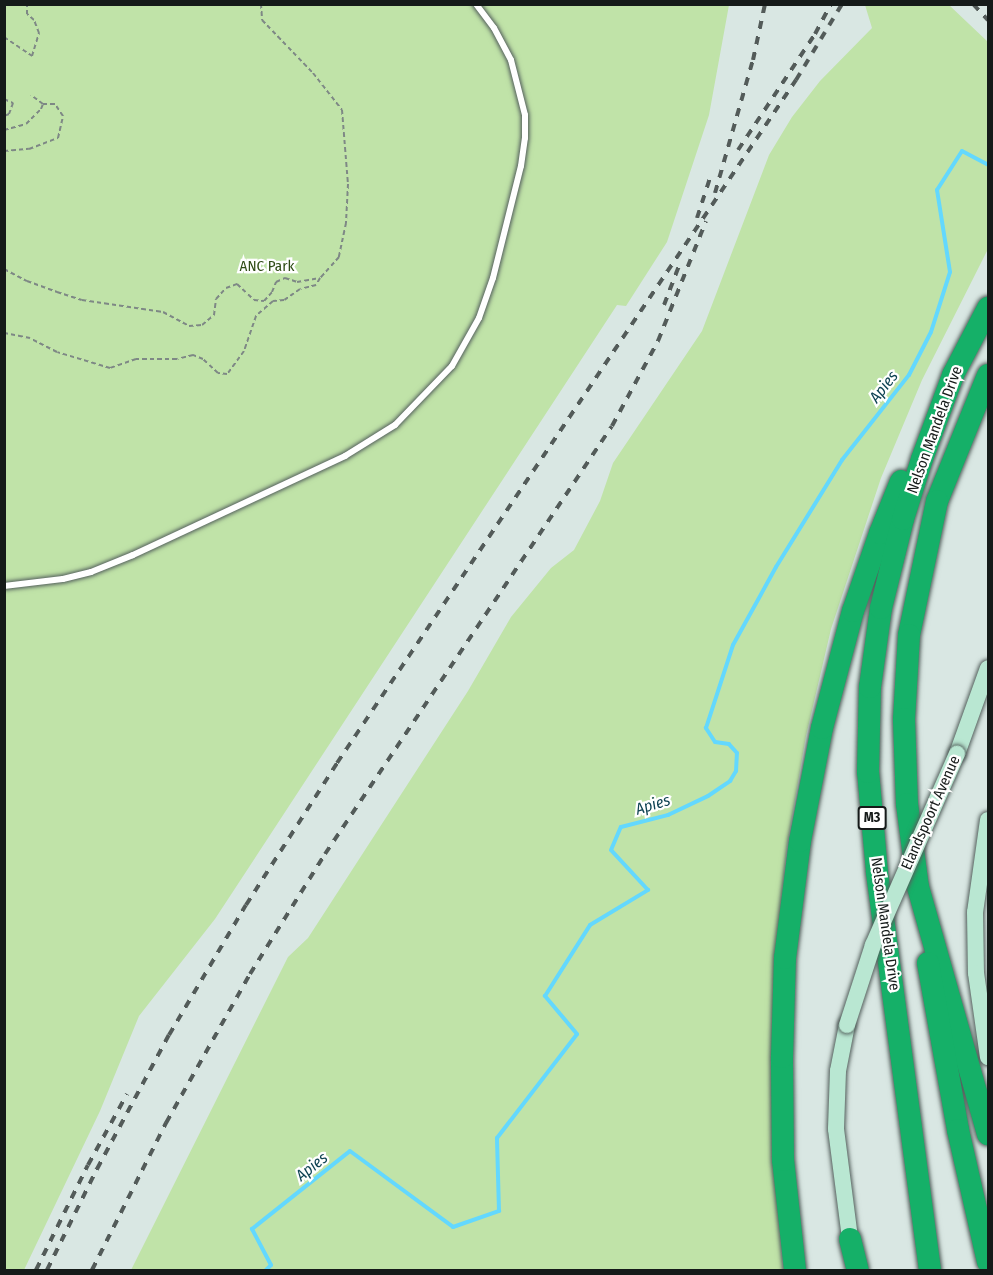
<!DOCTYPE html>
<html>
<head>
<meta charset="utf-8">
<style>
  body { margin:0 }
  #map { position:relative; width:993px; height:1275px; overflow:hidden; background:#d9e7e3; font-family:"Fira Sans Condensed",sans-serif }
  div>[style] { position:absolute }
  .green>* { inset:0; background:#c0e3a8 }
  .stream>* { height:4px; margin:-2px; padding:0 2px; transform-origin:2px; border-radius:2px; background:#63d8fe }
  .path>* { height:2px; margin-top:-1px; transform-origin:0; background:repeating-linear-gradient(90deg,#7e8885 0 4.5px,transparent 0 7.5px) }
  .roads { filter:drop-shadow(0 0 2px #54605d) drop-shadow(0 0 2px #54605d) }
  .lane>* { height:6px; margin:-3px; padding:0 3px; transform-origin:3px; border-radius:3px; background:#fff }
  .secondary>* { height:16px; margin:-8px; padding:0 8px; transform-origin:8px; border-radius:8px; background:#b9e7d2 }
  .highway>* { height:22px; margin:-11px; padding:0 11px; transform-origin:11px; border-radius:11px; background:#15b068 }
  .rail>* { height:4px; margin-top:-2px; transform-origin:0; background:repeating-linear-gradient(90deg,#535b59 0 8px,transparent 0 16px) }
  .bridges { filter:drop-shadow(0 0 2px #54605d) drop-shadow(0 0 2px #54605d) }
  .secondary-bridge>* { height:16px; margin:-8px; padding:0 8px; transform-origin:8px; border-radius:8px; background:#b9e7d2 }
  span { translate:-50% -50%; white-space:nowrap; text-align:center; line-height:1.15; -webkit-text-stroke:4.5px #fff; paint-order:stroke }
  .shield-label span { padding:2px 4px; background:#fff; border:2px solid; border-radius:4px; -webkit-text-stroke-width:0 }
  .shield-label { font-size:14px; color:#151a19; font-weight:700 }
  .park-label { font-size:15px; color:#2f4c15 }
  .street-label { font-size:15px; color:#151a19 }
  .water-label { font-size:16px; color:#0f4353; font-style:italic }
  .frame { position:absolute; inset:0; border:6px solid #151a19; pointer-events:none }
</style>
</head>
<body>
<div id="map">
  <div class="green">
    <div style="clip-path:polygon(5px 5px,729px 5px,709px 115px,667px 242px,626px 306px,617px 305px,215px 919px,139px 1016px,100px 1111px,24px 1270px,5px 1270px)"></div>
    <div style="clip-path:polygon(865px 5px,949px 5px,988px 42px,988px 249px,922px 380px,881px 478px,831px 629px,806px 736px,787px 846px,775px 957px,775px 1181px,783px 1270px,131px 1270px,288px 957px,308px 938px,468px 691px,511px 617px,551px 568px,574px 550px,600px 501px,613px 463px,702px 331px,769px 155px,792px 117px,820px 81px,872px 28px)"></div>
  </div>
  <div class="stream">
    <div style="left:266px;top:1270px;width:7px;rotate:-45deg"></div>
    <div style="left:271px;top:1265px;width:41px;rotate:-117.8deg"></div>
    <div style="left:252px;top:1229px;width:125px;rotate:-38.5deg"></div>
    <div style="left:350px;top:1151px;width:128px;rotate:36.4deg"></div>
    <div style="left:453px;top:1227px;width:49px;rotate:-19.2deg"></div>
    <div style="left:499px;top:1211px;width:73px;rotate:-91.6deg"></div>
    <div style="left:497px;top:1138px;width:131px;rotate:-52.4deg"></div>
    <div style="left:577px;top:1034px;width:50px;rotate:-130.1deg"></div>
    <div style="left:545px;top:996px;width:84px;rotate:-57.6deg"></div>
    <div style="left:590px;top:925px;width:68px;rotate:-31.1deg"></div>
    <div style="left:648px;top:890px;width:54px;rotate:-132.8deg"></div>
    <div style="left:611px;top:850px;width:25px;rotate:-67deg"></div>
    <div style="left:621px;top:827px;width:49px;rotate:-14.3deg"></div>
    <div style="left:668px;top:815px;width:44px;rotate:-25.4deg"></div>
    <div style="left:708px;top:796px;width:27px;rotate:-34deg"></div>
    <div style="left:730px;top:781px;width:12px;rotate:-59deg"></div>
    <div style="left:736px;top:771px;width:18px;rotate:-87deg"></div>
    <div style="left:737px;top:753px;width:12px;rotate:-132deg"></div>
    <div style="left:729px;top:744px;width:14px;rotate:-172deg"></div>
    <div style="left:715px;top:742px;width:17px;rotate:-123deg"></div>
    <div style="left:706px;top:728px;width:87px;rotate:-72deg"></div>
    <div style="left:733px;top:645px;width:89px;rotate:-61.1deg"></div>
    <div style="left:776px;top:567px;width:126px;rotate:-58.3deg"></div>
    <div style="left:842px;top:460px;width:108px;rotate:-51.8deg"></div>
    <div style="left:909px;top:375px;width:48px;rotate:-62.9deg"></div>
    <div style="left:931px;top:332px;width:63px;rotate:-72.4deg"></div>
    <div style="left:950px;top:272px;width:83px;rotate:-99deg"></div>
    <div style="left:937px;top:190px;width:46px;rotate:-57.3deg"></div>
    <div style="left:962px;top:151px;width:30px;rotate:28deg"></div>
  </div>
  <div class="path">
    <div style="left:261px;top:4px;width:16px;rotate:86deg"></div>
    <div style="left:262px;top:20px;width:74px;rotate:46.1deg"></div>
    <div style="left:313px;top:73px;width:47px;rotate:51.9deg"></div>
    <div style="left:342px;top:110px;width:74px;rotate:85.4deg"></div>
    <div style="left:348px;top:184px;width:39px;rotate:93deg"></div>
    <div style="left:346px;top:223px;width:35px;rotate:102deg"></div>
    <div style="left:339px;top:257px;width:28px;rotate:132deg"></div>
    <div style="left:4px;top:37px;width:34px;rotate:34deg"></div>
    <div style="left:32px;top:56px;width:24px;rotate:-73deg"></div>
    <div style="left:39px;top:33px;width:14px;rotate:-111deg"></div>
    <div style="left:34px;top:20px;width:9px;rotate:-139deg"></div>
    <div style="left:27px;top:14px;width:10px;rotate:-90deg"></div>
    <div style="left:4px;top:99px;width:10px;rotate:24deg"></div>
    <div style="left:13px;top:103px;width:12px;rotate:110deg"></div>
    <div style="left:9px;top:114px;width:5px;rotate:158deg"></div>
    <div style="left:4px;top:130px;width:23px;rotate:-15deg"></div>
    <div style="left:26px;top:124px;width:21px;rotate:-45deg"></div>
    <div style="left:41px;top:109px;width:5px;rotate:-68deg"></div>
    <div style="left:43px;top:104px;width:15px;rotate:-143deg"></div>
    <div style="left:4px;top:151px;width:25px;rotate:-5deg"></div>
    <div style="left:29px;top:149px;width:31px;rotate:-21deg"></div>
    <div style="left:58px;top:138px;width:23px;rotate:-77deg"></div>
    <div style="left:63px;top:116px;width:14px;rotate:-124deg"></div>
    <div style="left:55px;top:104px;width:12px;rotate:180deg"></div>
    <div style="left:4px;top:269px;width:26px;rotate:28deg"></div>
    <div style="left:27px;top:281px;width:32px;rotate:20deg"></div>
    <div style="left:57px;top:292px;width:26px;rotate:18deg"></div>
    <div style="left:82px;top:300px;width:82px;rotate:8.4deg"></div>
    <div style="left:163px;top:312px;width:30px;rotate:28deg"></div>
    <div style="left:189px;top:326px;width:13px;rotate:-4deg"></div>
    <div style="left:202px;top:325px;width:16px;rotate:-40deg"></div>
    <div style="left:214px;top:315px;width:16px;rotate:-83deg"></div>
    <div style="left:216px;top:299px;width:15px;rotate:-48deg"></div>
    <div style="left:226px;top:288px;width:12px;rotate:-20deg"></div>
    <div style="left:237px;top:284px;width:23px;rotate:43deg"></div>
    <div style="left:254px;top:300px;width:10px;rotate:6deg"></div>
    <div style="left:264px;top:301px;width:12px;rotate:-48deg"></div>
    <div style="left:272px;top:292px;width:11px;rotate:-68deg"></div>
    <div style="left:276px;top:282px;width:10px;rotate:-24deg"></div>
    <div style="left:285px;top:278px;width:13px;rotate:18deg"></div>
    <div style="left:297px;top:282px;width:23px;rotate:-10deg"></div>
    <div style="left:320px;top:278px;width:8px;rotate:120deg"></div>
    <div style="left:316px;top:285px;width:16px;rotate:166deg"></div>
    <div style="left:300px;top:289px;width:19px;rotate:145deg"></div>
    <div style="left:284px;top:300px;width:11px;rotate:175deg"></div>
    <div style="left:273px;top:301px;width:23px;rotate:139deg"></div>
    <div style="left:256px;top:316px;width:37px;rotate:109deg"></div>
    <div style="left:244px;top:351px;width:29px;rotate:126deg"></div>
    <div style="left:227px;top:374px;width:9px;rotate:-174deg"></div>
    <div style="left:218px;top:373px;width:21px;rotate:-137deg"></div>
    <div style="left:203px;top:359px;width:11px;rotate:-158deg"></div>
    <div style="left:193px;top:355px;width:16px;rotate:166deg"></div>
    <div style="left:177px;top:359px;width:41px;rotate:180deg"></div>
    <div style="left:136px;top:359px;width:28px;rotate:161deg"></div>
    <div style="left:110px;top:368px;width:55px;rotate:-163.2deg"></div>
    <div style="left:57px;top:352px;width:30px;rotate:-153deg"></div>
    <div style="left:30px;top:338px;width:26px;rotate:-169deg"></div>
  </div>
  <div class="roads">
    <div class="lane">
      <div style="left:4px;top:586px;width:59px;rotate:-6.8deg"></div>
      <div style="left:63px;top:579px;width:29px;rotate:-14deg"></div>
      <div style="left:91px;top:572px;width:45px;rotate:-22deg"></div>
      <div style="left:133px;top:555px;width:234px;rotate:-25deg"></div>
      <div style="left:345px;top:456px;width:59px;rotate:-31.8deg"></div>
      <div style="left:395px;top:425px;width:82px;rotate:-46deg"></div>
      <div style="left:452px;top:366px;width:55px;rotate:-60.6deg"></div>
      <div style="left:479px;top:318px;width:42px;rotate:-70.7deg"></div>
      <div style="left:493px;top:278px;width:115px;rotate:-76deg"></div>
      <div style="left:521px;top:166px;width:28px;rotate:-82deg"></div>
      <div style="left:525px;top:138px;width:23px;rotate:-90deg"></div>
      <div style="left:525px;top:115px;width:57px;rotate:-104.3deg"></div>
      <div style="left:511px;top:60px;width:36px;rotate:-118deg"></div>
      <div style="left:494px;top:28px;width:30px;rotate:-127deg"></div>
    </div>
    <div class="secondary">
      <div style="left:957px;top:754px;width:91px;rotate:-70.2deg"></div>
      <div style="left:988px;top:820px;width:93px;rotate:98deg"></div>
      <div style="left:975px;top:912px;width:61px;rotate:89.1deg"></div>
      <div style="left:976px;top:973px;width:85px;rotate:81.9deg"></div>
      <div style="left:847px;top:1025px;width:47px;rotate:101.1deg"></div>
      <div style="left:838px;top:1071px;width:58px;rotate:92deg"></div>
      <div style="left:836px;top:1129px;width:111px;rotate:82.7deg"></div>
    </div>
    <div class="highway">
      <div style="left:988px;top:375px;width:136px;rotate:112deg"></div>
      <div style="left:937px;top:501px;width:137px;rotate:101.8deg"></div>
      <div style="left:909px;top:635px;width:84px;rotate:93.4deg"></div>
      <div style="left:904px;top:719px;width:85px;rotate:88deg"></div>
      <div style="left:907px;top:804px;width:84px;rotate:82.5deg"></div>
      <div style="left:918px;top:887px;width:257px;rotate:74.2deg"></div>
      <div style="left:928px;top:963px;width:170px;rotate:79.8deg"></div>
      <div style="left:958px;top:1130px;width:135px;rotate:77.2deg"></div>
      <div style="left:850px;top:1239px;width:32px;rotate:76deg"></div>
      <div style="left:795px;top:1270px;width:111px;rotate:-96.2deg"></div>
      <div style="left:783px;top:1160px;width:103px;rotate:-90.6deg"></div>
      <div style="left:782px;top:1057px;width:99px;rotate:-88.3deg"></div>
      <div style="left:785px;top:958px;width:118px;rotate:-82.7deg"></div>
      <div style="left:800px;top:841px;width:115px;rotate:-79deg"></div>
      <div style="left:822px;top:728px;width:121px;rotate:-75.2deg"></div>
      <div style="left:853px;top:611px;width:83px;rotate:-70.9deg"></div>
      <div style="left:880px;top:533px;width:56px;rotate:-68deg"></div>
      <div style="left:930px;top:1270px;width:402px;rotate:-97.6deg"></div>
      <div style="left:877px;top:872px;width:100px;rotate:-95.1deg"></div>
      <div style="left:868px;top:772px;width:85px;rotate:-88.7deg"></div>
      <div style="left:870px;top:687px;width:80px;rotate:-82.1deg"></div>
      <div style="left:881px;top:608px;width:92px;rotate:-76.1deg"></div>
      <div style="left:903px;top:519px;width:63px;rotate:-72.4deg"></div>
      <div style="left:922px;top:459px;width:90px;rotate:-69.7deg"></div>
      <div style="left:953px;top:375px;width:76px;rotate:-62.4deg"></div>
    </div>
  </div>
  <div class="rail">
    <div style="left:973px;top:4px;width:22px;rotate:47deg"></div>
    <div style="left:738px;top:150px;width:139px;rotate:-56.4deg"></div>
    <div style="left:815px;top:34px;width:34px;rotate:-62deg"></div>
    <div style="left:715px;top:193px;width:138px;rotate:-74.1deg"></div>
    <div style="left:753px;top:60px;width:57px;rotate:-77.9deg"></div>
    <div style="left:697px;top:218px;width:45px;rotate:-72deg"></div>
    <div style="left:664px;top:305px;width:45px;rotate:-69.1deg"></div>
    <div style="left:36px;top:1270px;width:117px;rotate:-63.7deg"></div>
    <div style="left:88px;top:1165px;width:81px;rotate:-61.2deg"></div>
    <div style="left:47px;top:1270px;width:113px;rotate:-63.7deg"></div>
    <div style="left:97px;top:1169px;width:152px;rotate:-61.8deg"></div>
    <div style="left:169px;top:1035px;width:151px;rotate:-59.4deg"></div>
    <div style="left:246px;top:905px;width:169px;rotate:-57.3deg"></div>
    <div style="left:337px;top:763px;width:823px;rotate:-56.1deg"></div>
    <div style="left:796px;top:80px;width:89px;rotate:-58.8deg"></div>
    <div style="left:92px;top:1270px;width:165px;rotate:-63.3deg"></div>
    <div style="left:166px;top:1123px;width:171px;rotate:-60.6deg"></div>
    <div style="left:250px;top:974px;width:142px;rotate:-58deg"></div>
    <div style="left:325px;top:854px;width:515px;rotate:-56.16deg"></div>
    <div style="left:612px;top:426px;width:97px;rotate:-61.6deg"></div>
    <div style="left:658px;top:341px;width:129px;rotate:-68.2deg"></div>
  </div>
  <div class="bridges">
    <div class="secondary-bridge">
      <div style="left:847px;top:1025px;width:84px;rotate:-72deg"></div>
      <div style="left:873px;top:945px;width:209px;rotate:-66.3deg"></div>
    </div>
  </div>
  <div class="shield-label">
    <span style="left:872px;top:818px">M3</span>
  </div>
  <div class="park-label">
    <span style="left:267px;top:267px">ANC Park</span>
  </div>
  <div class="street-label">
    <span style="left:935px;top:430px;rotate:-70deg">Nelson Mandela Drive</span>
    <span style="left:931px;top:813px;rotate:-66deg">Elandspoort Avenue</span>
    <span style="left:885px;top:924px;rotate:82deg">Nelson Mandela Drive</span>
  </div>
  <div class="water-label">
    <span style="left:884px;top:387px;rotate:-52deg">Apies</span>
    <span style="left:653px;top:805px;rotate:-17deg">Apies</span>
    <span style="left:312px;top:1167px;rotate:-39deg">Apies</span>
  </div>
  <div class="frame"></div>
</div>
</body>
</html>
